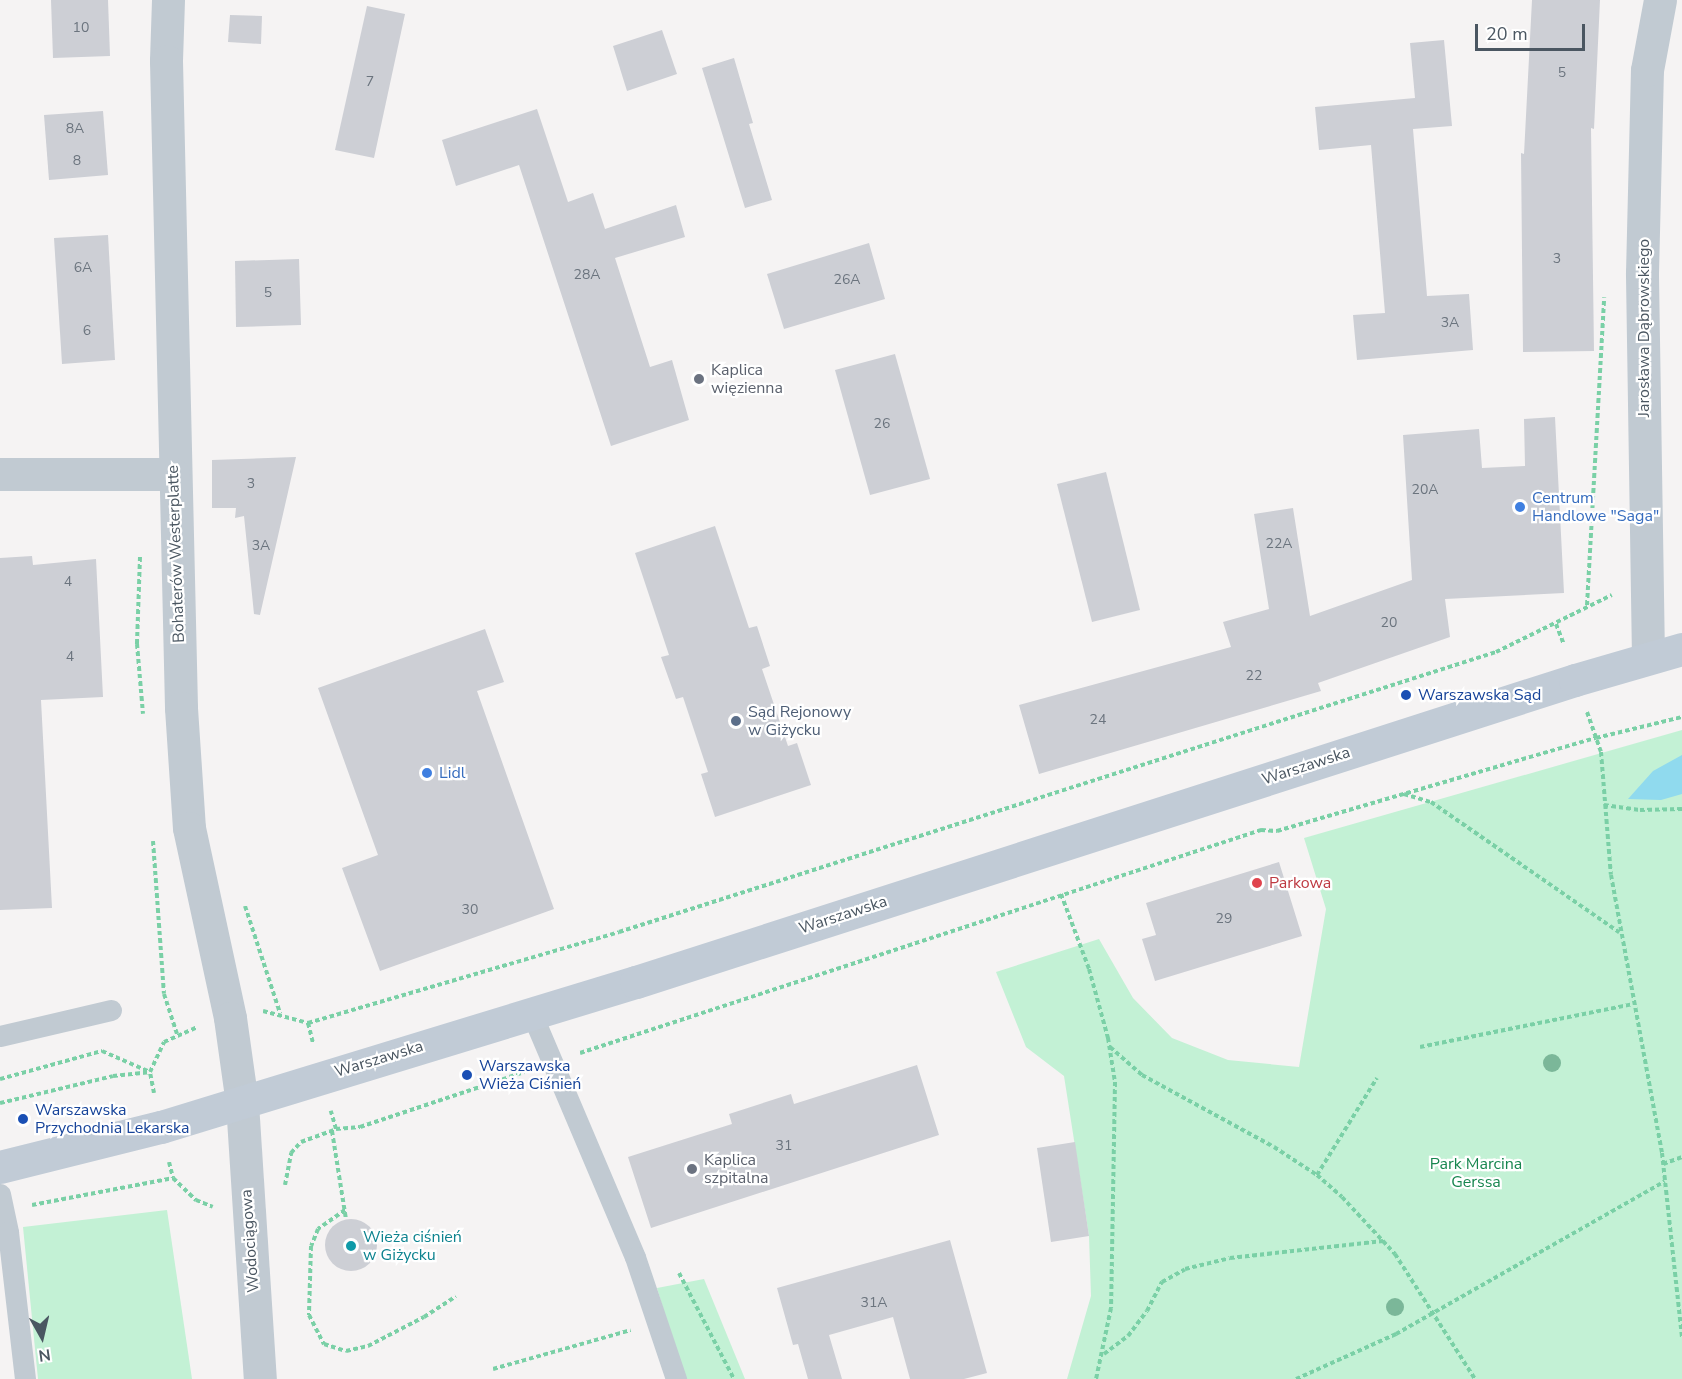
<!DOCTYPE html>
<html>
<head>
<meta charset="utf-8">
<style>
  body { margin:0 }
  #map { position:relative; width:1682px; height:1379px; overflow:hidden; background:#f5f3f3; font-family:"Nunito Sans",sans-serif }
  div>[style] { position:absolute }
  .green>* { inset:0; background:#c3f1d5 }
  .water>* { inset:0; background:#90daee }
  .building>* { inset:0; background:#cdcfd5 }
  .round { border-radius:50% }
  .path>* { height:4px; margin-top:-2px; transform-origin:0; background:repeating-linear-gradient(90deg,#7ad0a6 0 4.5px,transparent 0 7.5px) }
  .lane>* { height:21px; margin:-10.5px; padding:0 10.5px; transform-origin:10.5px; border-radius:10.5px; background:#c1cad2 }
  .street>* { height:33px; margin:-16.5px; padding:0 16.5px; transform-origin:16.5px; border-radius:16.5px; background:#c1cad2 }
  .secondary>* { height:33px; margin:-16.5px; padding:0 16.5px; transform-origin:16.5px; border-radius:16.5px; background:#c1cbd6 }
  .trees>* { width:18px; height:18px; margin:-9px; border-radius:50%; background:#7bb799 }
  .dots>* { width:16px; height:16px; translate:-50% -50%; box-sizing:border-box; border:3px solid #fff; border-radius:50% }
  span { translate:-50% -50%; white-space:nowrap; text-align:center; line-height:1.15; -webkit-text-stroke:4.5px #fff; paint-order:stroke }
  .number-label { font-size:14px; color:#6b747e }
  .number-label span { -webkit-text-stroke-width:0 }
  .street-label { font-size:16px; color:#4a5661 }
  .worship-label { font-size:16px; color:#5b616d }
  .left { translate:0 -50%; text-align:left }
  .shop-label { font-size:16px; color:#366cbe }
  .transit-label { font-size:16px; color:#164399 }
  .service-label { font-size:16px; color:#4e5e75 }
  .health-label { font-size:16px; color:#be3a42 }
  .park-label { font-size:16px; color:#17864f }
  .culture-label { font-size:16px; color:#0d838f }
  .north { position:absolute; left:12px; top:1307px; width:60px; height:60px; -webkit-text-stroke:4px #fff; paint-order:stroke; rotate:172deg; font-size:16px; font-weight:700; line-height:24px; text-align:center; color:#4a5661 }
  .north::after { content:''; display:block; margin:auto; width:21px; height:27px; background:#4a5661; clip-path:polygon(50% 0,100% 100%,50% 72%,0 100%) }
  .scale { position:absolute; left:1475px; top:24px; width:110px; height:27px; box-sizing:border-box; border:3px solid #4a5661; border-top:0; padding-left:8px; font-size:18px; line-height:21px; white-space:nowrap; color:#4a5661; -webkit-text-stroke:4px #fff; paint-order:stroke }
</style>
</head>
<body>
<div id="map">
  <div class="green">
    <div style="clip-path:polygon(1682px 730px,1682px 1379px,1067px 1379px,1091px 1296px,1089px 1236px,1064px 1076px,1026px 1047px,996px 972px,1099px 939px,1133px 998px,1172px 1038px,1228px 1060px,1299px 1067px,1326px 909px,1304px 838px)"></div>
    <div style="clip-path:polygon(167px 1210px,192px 1379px,38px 1379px,23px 1227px)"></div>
    <div style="clip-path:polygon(704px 1279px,745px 1379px,684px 1379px,657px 1288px)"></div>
  </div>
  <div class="water">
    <div style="clip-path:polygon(1682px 755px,1682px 794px,1661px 800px,1628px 799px,1653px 771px)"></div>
  </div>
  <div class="building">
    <div style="clip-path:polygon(51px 0,108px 0,110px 56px,53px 58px)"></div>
    <div style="clip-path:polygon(1532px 0,1600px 0,1594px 129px,1591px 128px,1594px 351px,1523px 352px,1521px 153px,1524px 154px)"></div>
    <div style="clip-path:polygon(367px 6px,405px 14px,374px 158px,335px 150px)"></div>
    <div style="clip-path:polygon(230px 15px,262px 16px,261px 44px,228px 42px)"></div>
    <div style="clip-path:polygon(662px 30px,677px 74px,627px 91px,613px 46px)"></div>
    <div style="clip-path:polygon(1444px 40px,1452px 126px,1413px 129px,1427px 296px,1469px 294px,1473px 350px,1357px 360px,1353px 315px,1385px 313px,1371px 145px,1319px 150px,1315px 107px,1415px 98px,1410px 43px)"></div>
    <div style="clip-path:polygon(734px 58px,753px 123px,749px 124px,772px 200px,745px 208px,702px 68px)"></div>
    <div style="clip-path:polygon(537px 109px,568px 202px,593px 193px,605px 229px,676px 205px,685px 237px,615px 258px,650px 367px,672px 360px,689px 420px,611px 446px,519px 165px,456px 186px,442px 140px)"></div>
    <div style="clip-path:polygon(103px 111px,108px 175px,49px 180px,44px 115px)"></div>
    <div style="clip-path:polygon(108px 235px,115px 360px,62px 364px,54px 238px)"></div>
    <div style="clip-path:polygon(869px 243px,885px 299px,784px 329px,767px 274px)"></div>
    <div style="clip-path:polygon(299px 259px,301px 325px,236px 327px,235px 261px)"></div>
    <div style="clip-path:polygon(895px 354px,930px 479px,870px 495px,835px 370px)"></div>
    <div style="clip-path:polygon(1555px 417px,1564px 593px,1445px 599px,1450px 637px,1318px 683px,1321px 691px,1039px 774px,1019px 705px,1231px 647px,1223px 622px,1269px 609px,1254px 514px,1293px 508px,1310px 616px,1412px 580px,1403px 435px,1479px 429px,1482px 468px,1525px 466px,1524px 419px)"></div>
    <div style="clip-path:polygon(296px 457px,260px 615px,254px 614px,244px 516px,235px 518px,236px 508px,212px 508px,212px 460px)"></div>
    <div style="clip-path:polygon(1106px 472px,1140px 610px,1092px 622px,1057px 484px)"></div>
    <div style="clip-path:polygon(715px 526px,749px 628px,757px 626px,770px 666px,762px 669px,788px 746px,797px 743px,811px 785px,715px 817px,701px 774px,708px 772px,683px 697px,676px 699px,661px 657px,669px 655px,635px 553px)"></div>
    <div style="clip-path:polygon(32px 556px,33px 565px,96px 559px,103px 697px,41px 700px,52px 908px,0 910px,0 558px)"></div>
    <div style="clip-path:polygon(485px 629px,504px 682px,477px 691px,554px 909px,380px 971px,342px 868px,378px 855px,318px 688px)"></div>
    <div style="clip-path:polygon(1279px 862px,1302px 936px,1155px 981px,1142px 939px,1156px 935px,1146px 903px)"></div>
    <div style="clip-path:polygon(917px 1065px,939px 1135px,651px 1228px,628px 1157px,732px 1124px,729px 1114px,791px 1094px,794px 1104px)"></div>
    <div style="clip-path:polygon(1075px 1142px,1089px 1236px,1051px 1242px,1037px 1148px)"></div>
    <div class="round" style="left:325px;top:1219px;width:52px;height:52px"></div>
    <div style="clip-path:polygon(950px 1240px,987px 1373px,964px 1379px,910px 1379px,893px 1317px,829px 1335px,842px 1379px,808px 1379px,798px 1344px,793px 1345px,777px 1288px)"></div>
  </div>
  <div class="path">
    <div style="left:140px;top:557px;width:87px;rotate:92deg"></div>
    <div style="left:137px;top:644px;width:70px;rotate:85.1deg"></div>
    <div style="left:1587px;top:605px;width:308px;rotate:-86.8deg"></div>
    <div style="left:1556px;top:624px;width:22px;rotate:69deg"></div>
    <div style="left:1587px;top:712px;width:42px;rotate:70.7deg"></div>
    <div style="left:1601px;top:752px;width:123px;rotate:85.4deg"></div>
    <div style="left:1611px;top:875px;width:283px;rotate:79.6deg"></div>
    <div style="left:1662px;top:1153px;width:185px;rotate:83.8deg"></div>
    <div style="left:1404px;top:794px;width:28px;rotate:17deg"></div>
    <div style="left:1431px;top:802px;width:229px;rotate:34.7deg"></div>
    <div style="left:1604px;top:805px;width:36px;rotate:8deg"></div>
    <div style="left:1640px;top:810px;width:42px;rotate:-1.4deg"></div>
    <div style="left:153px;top:841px;width:153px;rotate:85.9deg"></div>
    <div style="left:164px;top:994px;width:42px;rotate:72deg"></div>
    <div style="left:1061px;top:894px;width:80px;rotate:69.5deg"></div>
    <div style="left:1089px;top:969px;width:72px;rotate:74.6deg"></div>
    <div style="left:1108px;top:1038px;width:45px;rotate:81deg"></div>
    <div style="left:1115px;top:1082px;width:226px;rotate:91deg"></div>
    <div style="left:1111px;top:1308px;width:73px;rotate:101.9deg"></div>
    <div style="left:245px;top:906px;width:113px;rotate:71.9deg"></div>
    <div style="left:263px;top:1011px;width:47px;rotate:14.9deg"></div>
    <div style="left:308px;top:1023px;width:324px;rotate:-16.3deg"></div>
    <div style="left:619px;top:932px;width:921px;rotate:-17.71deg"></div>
    <div style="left:1496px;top:652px;width:129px;rotate:-26.2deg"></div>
    <div style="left:308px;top:1023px;width:21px;rotate:76deg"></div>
    <div style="left:1110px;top:1047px;width:43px;rotate:41.2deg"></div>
    <div style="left:1142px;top:1075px;width:150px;rotate:28.6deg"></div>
    <div style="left:1274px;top:1147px;width:51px;rotate:33.1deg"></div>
    <div style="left:1317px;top:1175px;width:33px;rotate:41deg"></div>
    <div style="left:1342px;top:1197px;width:78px;rotate:47.1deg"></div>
    <div style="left:1395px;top:1254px;width:148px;rotate:57.4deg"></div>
    <div style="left:1420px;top:1047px;width:217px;rotate:-11.4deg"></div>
    <div style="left:580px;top:1053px;width:717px;rotate:-18.13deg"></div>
    <div style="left:1261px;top:830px;width:16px;rotate:4deg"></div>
    <div style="left:1277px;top:831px;width:332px;rotate:-16.3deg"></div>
    <div style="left:1596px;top:738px;width:89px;rotate:-13.7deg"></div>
    <div style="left:0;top:1079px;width:106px;rotate:-15.4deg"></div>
    <div style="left:102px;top:1051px;width:52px;rotate:23.6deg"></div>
    <div style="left:154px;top:1093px;width:21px;rotate:-101deg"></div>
    <div style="left:150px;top:1072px;width:33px;rotate:-65deg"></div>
    <div style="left:164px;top:1042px;width:37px;rotate:-24deg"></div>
    <div style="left:0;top:1103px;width:116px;rotate:-13.4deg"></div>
    <div style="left:113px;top:1076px;width:36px;rotate:-6deg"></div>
    <div style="left:336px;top:1129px;width:24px;rotate:-5deg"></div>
    <div style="left:360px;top:1127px;width:173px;rotate:-18.5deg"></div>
    <div style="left:332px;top:1131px;width:89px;rotate:81deg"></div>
    <div style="left:169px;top:1162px;width:16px;rotate:76deg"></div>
    <div style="left:173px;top:1178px;width:32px;rotate:44deg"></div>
    <div style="left:196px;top:1200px;width:18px;rotate:22deg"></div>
    <div style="left:1663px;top:1164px;width:20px;rotate:-20deg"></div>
    <div style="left:1317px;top:1175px;width:114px;rotate:-58.3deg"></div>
    <div style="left:285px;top:1185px;width:33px;rotate:-79deg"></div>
    <div style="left:291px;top:1153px;width:15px;rotate:-48deg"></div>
    <div style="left:301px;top:1142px;width:37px;rotate:-20deg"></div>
    <div style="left:336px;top:1129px;width:19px;rotate:-106deg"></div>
    <div style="left:32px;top:1205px;width:144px;rotate:-10.8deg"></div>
    <div style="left:345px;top:1210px;width:33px;rotate:145deg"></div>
    <div style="left:318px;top:1229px;width:18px;rotate:112deg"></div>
    <div style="left:311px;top:1246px;width:69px;rotate:91.7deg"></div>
    <div style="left:309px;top:1315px;width:33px;rotate:63deg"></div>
    <div style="left:324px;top:1344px;width:23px;rotate:18deg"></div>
    <div style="left:346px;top:1351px;width:23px;rotate:-13deg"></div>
    <div style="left:368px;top:1346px;width:63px;rotate:-27.4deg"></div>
    <div style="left:424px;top:1317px;width:38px;rotate:-33deg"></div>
    <div style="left:679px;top:1273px;width:119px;rotate:62.6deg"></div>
    <div style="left:1104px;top:1354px;width:30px;rotate:-37deg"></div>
    <div style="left:1128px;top:1336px;width:31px;rotate:-53deg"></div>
    <div style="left:1147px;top:1311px;width:33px;rotate:-63deg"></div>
    <div style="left:1162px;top:1282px;width:26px;rotate:-29deg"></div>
    <div style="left:1185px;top:1269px;width:46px;rotate:-13.7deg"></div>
    <div style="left:1230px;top:1258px;width:154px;rotate:-6.3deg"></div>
    <div style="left:493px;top:1369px;width:143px;rotate:-15.8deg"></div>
    <div style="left:1296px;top:1379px;width:110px;rotate:-24.2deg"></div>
    <div style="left:1396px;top:1334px;width:309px;rotate:-29.6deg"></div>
  </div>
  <div class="lane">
    <div style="left:531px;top:1012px;width:266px;rotate:67deg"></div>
    <div style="left:635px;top:1257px;width:129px;rotate:71.4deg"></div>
    <div style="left:0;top:1036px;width:114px;rotate:-13.2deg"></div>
    <div style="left:0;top:1194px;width:39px;rotate:78deg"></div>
    <div style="left:8px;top:1232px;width:148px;rotate:83.4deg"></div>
  </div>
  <div class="street">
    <div style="left:168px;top:0;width:61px;rotate:91.9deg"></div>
    <div style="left:166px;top:61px;width:647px;rotate:88.67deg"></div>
    <div style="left:181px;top:708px;width:120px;rotate:86.2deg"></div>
    <div style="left:189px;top:828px;width:194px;rotate:77.8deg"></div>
    <div style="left:230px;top:1018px;width:86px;rotate:82deg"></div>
    <div style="left:242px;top:1103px;width:277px;rotate:86.3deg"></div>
    <div style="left:0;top:474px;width:173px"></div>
    <div style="left:1648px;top:658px;width:385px;rotate:-90.9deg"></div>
    <div style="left:1642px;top:273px;width:203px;rotate:-88.6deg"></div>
    <div style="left:1647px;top:70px;width:71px;rotate:-79.5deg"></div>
  </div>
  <div class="secondary">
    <div style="left:0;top:1167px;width:166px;rotate:-14deg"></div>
    <div style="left:161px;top:1127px;width:497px;rotate:-17deg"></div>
    <div style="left:636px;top:982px;width:986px;rotate:-17.83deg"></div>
    <div style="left:1575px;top:680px;width:111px;rotate:-16.2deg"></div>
  </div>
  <div class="trees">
    <div style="left:1552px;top:1063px"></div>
    <div style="left:1395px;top:1307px"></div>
  </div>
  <div class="dots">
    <div style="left:699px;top:379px;background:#6b7280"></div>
    <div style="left:1520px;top:507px;background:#3f7fe0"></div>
    <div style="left:1406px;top:695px;background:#1a4fb4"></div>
    <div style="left:736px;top:721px;background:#5c6f8a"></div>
    <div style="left:427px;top:773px;background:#3f7fe0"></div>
    <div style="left:1257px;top:883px;background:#e0444e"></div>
    <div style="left:467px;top:1075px;background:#1a4fb4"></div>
    <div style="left:23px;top:1119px;background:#1a4fb4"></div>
    <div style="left:692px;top:1169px;background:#6b7280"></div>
    <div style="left:351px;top:1246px;background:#0f9aa8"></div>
  </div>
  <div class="number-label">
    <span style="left:81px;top:28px">10</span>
    <span style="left:1562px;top:73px">5</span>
    <span style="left:370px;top:82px">7</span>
    <span style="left:75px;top:129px">8A</span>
    <span style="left:77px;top:161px">8</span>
    <span style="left:1557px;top:259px">3</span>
    <span style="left:83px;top:268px">6A</span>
    <span style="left:587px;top:275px">28A</span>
    <span style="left:847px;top:280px">26A</span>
    <span style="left:268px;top:293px">5</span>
    <span style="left:1450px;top:323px">3A</span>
    <span style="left:87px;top:331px">6</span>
    <span style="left:882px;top:424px">26</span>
    <span style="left:251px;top:484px">3</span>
    <span style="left:1425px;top:490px">20A</span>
    <span style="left:1279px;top:544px">22A</span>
    <span style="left:261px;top:546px">3A</span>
    <span style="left:68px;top:582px">4</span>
    <span style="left:1389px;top:623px">20</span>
    <span style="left:70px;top:657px">4</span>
    <span style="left:1254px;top:676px">22</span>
    <span style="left:1098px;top:720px">24</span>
    <span style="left:470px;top:910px">30</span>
    <span style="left:1224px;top:919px">29</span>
    <span style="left:784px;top:1146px">31</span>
    <span style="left:874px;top:1303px">31A</span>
  </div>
  <div class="street-label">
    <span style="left:1644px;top:328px;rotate:-90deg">Jarosława Dąbrowskiego</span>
    <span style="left:176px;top:554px;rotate:-92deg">Bohaterów Westerplatte</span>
    <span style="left:1306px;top:766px;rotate:-18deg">Warszawska</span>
    <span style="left:843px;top:915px;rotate:-18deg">Warszawska</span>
    <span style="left:379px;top:1059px;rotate:-17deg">Warszawska</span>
    <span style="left:250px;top:1241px;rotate:-94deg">Wodociągowa</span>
  </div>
  <div class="worship-label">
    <span class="left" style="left:711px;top:379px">Kaplica<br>więzienna</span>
    <span class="left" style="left:704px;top:1169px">Kaplica<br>szpitalna</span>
  </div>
  <div class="shop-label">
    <span class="left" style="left:1532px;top:507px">Centrum<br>Handlowe "Saga"</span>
    <span class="left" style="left:439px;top:773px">Lidl</span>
  </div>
  <div class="transit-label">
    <span class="left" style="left:1418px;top:695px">Warszawska Sąd</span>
    <span class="left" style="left:479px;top:1075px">Warszawska<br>Wieża Ciśnień</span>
    <span class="left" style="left:35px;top:1119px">Warszawska<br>Przychodnia Lekarska</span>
  </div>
  <div class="service-label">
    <span class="left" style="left:748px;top:721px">Sąd Rejonowy<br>w Giżycku</span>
  </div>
  <div class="health-label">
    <span class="left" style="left:1269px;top:883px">Parkowa</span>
  </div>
  <div class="park-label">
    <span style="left:1476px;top:1173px">Park Marcina<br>Gerssa</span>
  </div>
  <div class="culture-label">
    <span class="left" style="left:363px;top:1246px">Wieża ciśnień<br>w Giżycku</span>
  </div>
  <div class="north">N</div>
  <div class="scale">20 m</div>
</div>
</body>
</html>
